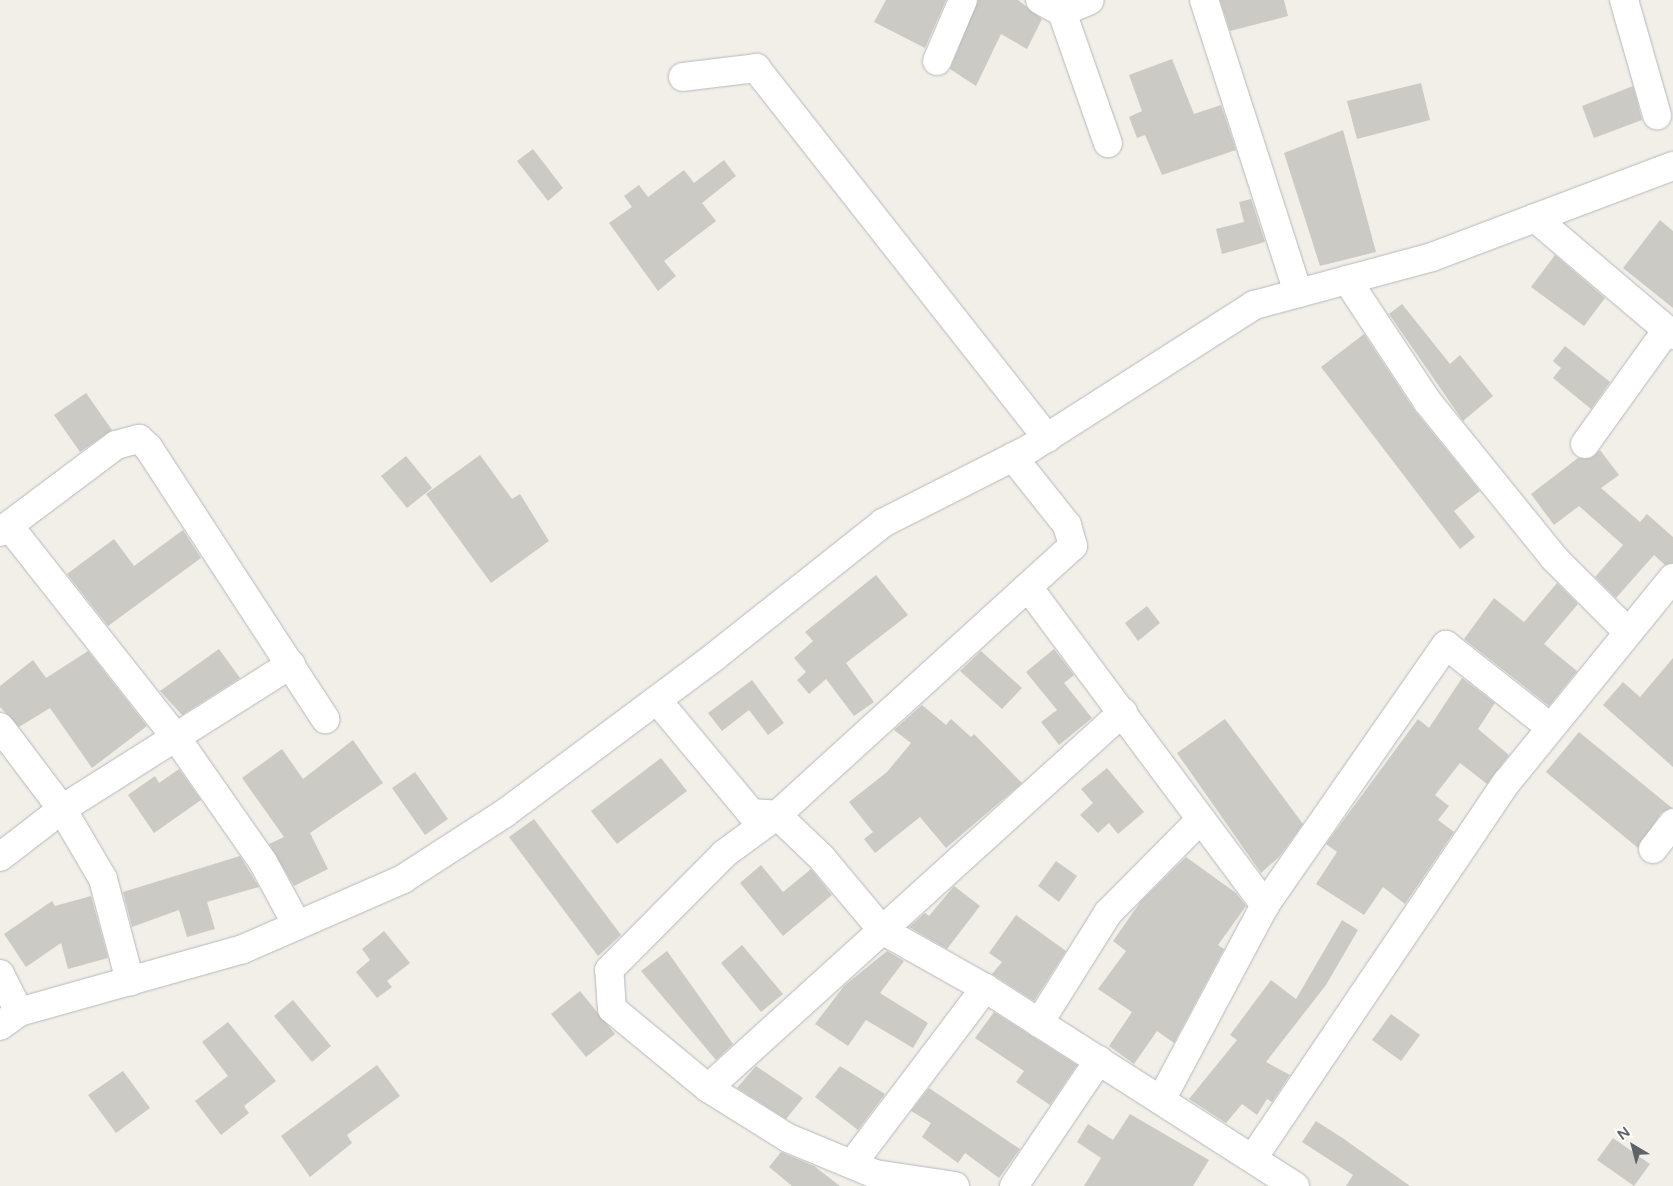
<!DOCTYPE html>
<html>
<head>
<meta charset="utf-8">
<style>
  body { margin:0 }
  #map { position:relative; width:1673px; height:1186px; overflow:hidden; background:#f1efe8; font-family:"Varela Round",sans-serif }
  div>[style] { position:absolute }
  .building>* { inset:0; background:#cccac5 }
  .roads { filter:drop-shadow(0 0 1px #b5b8bc) drop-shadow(0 0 1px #b5b8bc) }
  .minor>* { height:28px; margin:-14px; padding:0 14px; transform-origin:14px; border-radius:14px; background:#fff }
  span { translate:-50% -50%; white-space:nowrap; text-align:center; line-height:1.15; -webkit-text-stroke:4.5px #fff; paint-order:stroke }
  .north { position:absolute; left:1608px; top:1121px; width:50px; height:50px; -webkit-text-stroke:4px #fff; paint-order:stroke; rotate:323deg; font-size:14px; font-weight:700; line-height:20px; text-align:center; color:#5f6368 }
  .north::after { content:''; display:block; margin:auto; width:18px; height:22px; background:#5f6368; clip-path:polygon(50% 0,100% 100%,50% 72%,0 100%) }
</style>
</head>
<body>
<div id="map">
  <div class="building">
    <div style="clip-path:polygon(886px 0,946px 0,925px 48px,874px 22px)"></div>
    <div style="clip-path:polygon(978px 0,1018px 0,1042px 19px,1027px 49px,1001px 34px,976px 86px,950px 69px)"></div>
    <div style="clip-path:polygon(1220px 0,1284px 0,1288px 16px,1230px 31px)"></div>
    <div style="clip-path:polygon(1172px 59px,1194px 114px,1221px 105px,1236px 150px,1162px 175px,1145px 135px,1137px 138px,1129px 117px,1142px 111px,1129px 75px)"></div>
    <div style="clip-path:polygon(1421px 83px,1430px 120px,1357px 139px,1347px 101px)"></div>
    <div style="clip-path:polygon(1633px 86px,1642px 120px,1594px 138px,1582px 106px)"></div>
    <div style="clip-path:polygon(1343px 130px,1376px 252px,1320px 266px,1284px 153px)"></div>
    <div style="clip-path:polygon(533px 149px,563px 188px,548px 201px,517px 161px)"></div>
    <div style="clip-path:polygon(724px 160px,736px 176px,702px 203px,716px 221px,664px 261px,676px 276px,658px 291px,609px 223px,632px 207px,624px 196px,639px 185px,648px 197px,684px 170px,694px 183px)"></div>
    <div style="clip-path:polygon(1251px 199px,1265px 242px,1222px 254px,1216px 229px,1244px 222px,1239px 202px)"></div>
    <div style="clip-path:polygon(1660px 220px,1673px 231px,1673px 308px,1623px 268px)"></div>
    <div style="clip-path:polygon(1555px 255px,1605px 298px,1584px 326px,1531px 287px)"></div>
    <div style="clip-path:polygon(1402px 304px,1450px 364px,1460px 355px,1493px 396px,1463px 421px,1389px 314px)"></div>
    <div style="clip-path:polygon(1364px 334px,1415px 411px,1480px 491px,1454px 511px,1475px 537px,1460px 549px,1321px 367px)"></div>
    <div style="clip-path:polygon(1565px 346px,1610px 382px,1591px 409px,1553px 378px,1561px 368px,1553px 361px)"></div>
    <div style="clip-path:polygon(86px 393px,112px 430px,80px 452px,54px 415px)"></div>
    <div style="clip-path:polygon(1600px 450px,1619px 475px,1601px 488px,1640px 522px,1647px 514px,1673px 537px,1673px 563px,1665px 565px,1654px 555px,1616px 598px,1595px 577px,1623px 545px,1579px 506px,1554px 525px,1531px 494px,1578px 458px,1591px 458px)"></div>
    <div style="clip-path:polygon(480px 455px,512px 499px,520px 494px,549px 541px,491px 583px,426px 494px)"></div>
    <div style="clip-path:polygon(406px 456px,432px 488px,407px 508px,381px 476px)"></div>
    <div style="clip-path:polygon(183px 530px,201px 558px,108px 626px,67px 574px,114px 539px,134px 566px)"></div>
    <div style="clip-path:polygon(876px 575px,908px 615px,846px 663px,874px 702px,854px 716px,826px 679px,809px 694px,797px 680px,806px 672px,794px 658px,813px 641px,805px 632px)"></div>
    <div style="clip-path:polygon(1557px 583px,1578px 604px,1544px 644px,1577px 671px,1549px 706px,1464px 639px,1494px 598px,1524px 622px)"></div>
    <div style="clip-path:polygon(1147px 606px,1160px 623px,1138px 641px,1125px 623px)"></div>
    <div style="clip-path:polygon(219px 649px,240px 678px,182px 715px,160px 691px)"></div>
    <div style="clip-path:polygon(1054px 649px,1074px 675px,1064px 683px,1092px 718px,1059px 745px,1041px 722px,1057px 710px,1026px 672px)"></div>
    <div style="clip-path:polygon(88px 651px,147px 726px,92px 768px,50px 708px,19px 727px,0 707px,0 686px,33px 660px,46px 678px)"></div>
    <div style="clip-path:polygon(981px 651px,1022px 688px,1002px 709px,960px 671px)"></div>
    <div style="clip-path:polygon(1673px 658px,1673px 767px,1603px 705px,1623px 682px,1640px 697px)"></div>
    <div style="clip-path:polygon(1462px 678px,1495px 703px,1478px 729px,1509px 755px,1487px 784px,1460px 763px,1435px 795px,1449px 806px,1438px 820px,1454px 832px,1405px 904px,1383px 887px,1364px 915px,1316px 884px,1337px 852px,1326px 844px,1418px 719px,1429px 728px)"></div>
    <div style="clip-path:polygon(752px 680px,784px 723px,768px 735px,749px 710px,722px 731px,708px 713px)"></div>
    <div style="clip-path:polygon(922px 705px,946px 725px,951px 719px,971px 737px,974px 734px,1022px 783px,946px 848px,920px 817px,875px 853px,864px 839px,873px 832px,849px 802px,887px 772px,911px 743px,894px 730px)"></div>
    <div style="clip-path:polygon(1225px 719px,1303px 824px,1279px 857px,1261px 873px,1177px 753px)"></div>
    <div style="clip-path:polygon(1579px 732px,1672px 808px,1661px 813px,1638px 848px,1546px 772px)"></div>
    <div style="clip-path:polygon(353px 740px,383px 783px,310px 833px,328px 869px,294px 886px,269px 844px,284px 837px,242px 778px,282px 749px,303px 779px)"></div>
    <div style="clip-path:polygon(661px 758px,687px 791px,617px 844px,591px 811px)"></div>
    <div style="clip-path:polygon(1107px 768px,1144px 812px,1118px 834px,1109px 823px,1098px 833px,1080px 815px,1093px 803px,1081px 789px)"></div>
    <div style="clip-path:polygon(179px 769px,201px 800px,154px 833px,128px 795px,155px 776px,159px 783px)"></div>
    <div style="clip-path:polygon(415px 772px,448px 819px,425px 835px,392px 788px)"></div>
    <div style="clip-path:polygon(534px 819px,621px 935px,598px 956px,509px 837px)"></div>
    <div style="clip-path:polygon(240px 856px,259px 887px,207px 902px,215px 929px,187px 937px,179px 910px,132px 927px,123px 892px)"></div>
    <div style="clip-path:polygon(1186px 857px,1236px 893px,1246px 906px,1218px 945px,1224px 949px,1174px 1043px,1157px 1031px,1134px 1064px,1109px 1046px,1132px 1012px,1098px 989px,1126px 951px,1113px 941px,1141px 901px)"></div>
    <div style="clip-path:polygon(1056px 861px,1077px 876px,1059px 902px,1038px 886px)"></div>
    <div style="clip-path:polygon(761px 865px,783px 892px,811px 869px,832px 895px,783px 936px,740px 883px)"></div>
    <div style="clip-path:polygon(954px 886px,980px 906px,947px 949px,909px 927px,925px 913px,929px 916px)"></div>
    <div style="clip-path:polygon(91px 896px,108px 958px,68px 969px,61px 943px,26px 967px,4px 934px,52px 901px,55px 906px)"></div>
    <div style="clip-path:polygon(1016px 915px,1066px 951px,1034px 1001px,992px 974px,1002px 962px,989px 953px)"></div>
    <div style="clip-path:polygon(1342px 920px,1358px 930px,1326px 985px,1266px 1062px,1290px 1075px,1272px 1102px,1267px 1099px,1257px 1115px,1242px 1104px,1226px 1123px,1189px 1099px,1237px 1040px,1230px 1035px,1271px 980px,1296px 999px)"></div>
    <div style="clip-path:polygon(384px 931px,410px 963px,387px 981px,392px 987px,377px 998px,356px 972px,370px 960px,362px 949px)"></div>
    <div style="clip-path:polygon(742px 945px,783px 994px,761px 1012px,721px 963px)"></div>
    <div style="clip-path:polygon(667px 951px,733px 1044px,716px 1060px,641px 971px)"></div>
    <div style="clip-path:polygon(887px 951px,904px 961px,880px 993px,928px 1023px,913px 1048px,866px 1020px,848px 1046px,815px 1024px,844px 986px)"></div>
    <div style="clip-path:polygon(580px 991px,615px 1034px,586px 1057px,551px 1014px)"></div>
    <div style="clip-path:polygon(293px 1000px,331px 1046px,312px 1062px,274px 1016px)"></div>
    <div style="clip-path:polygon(994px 1012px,1077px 1065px,1050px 1105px,1016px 1082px,1024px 1071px,975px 1038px)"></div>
    <div style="clip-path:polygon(1391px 1014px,1420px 1035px,1401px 1061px,1372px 1040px)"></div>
    <div style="clip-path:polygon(228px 1022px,276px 1081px,244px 1106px,249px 1113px,221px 1135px,195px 1101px,228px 1076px,202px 1042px)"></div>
    <div style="clip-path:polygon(377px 1065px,400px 1096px,347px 1135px,352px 1143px,310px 1177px,281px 1136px)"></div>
    <div style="clip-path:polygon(756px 1066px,803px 1098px,786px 1119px,737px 1088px)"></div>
    <div style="clip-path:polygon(840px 1066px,885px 1094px,858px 1130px,815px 1097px)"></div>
    <div style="clip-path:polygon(123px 1071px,150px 1108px,116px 1133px,88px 1095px)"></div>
    <div style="clip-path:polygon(929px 1088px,1020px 1149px,999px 1178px,965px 1153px,958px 1163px,922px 1137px,931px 1123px,911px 1111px)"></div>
    <div style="clip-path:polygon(1130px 1114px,1209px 1160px,1193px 1186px,1084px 1186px,1101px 1158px,1077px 1142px,1088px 1124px,1113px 1140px)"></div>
    <div style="clip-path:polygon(1316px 1121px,1344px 1139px,1410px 1186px,1346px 1186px,1353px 1175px,1302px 1142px)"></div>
    <div style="clip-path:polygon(1613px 1138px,1650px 1164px,1634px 1186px,1597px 1160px)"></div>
    <div style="clip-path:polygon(781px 1152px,814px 1166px,840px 1186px,792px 1186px,769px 1167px)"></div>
  </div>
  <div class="roads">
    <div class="minor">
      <div style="left:1040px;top:0;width:25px;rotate:29deg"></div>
      <div style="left:1062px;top:12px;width:30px;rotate:-23deg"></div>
      <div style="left:1204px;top:0;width:308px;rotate:72.2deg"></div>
      <div style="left:1624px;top:0;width:120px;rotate:74deg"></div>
      <div style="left:1062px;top:12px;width:139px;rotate:70.7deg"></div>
      <div style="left:937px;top:61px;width:66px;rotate:-66.9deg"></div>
      <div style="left:683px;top:77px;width:74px;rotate:-7deg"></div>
      <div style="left:756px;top:68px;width:471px;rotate:51.8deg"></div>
      <div style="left:1535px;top:218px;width:181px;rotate:40.3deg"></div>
      <div style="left:1347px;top:280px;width:145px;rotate:56.5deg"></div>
      <div style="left:1427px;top:401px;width:202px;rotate:51deg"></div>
      <div style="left:1554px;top:558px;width:103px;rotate:45deg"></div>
      <div style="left:1585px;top:444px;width:140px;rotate:-54.3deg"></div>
      <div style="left:9px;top:526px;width:268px;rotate:51.7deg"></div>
      <div style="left:175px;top:736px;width:154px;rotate:55.1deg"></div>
      <div style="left:263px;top:862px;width:72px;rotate:61.6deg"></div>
      <div style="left:0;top:532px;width:145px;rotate:-36.9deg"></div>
      <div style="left:116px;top:445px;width:24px;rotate:-15deg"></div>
      <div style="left:139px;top:439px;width:12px;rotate:42deg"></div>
      <div style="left:148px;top:447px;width:325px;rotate:56.9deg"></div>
      <div style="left:1028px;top:587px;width:397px;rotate:53.3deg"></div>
      <div style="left:657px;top:700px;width:147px;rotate:50.2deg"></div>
      <div style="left:751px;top:813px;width:26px;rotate:4deg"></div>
      <div style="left:777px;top:815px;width:61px;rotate:43.7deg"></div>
      <div style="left:821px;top:857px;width:95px;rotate:50.1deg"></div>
      <div style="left:882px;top:930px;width:118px;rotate:29.4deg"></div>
      <div style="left:985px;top:988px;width:368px;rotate:32.6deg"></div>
      <div style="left:0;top:727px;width:103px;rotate:52.9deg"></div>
      <div style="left:62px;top:809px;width:81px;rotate:59.6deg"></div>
      <div style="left:103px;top:879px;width:106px;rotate:75.2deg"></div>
      <div style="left:1653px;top:849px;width:33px;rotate:-52deg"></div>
      <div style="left:0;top:857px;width:78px;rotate:-37.7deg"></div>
      <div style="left:62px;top:809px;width:271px;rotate:-32.3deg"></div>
      <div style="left:0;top:974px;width:42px;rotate:63.4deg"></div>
      <div style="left:1039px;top:1023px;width:130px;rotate:-57.9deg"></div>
      <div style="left:1108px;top:913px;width:132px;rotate:-45.3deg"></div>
      <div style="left:0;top:1026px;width:24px;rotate:-36deg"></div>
      <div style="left:19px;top:1012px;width:233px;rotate:-15.7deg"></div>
      <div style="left:243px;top:949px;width:175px;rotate:-23.6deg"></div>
      <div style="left:403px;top:879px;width:121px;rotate:-32.9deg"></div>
      <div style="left:505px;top:813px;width:261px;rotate:-36.7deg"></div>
      <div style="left:714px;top:657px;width:216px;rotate:-38.4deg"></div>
      <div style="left:883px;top:523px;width:164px;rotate:-26.9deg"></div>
      <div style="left:1029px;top:449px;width:267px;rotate:-32.6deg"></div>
      <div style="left:1254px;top:305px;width:184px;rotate:-15.1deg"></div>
      <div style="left:1432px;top:257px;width:258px;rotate:-20.7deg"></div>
      <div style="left:708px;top:1088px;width:560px;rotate:-42.18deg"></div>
      <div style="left:1161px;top:1100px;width:221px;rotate:-61.9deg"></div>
      <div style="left:1265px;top:905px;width:317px;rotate:-55.2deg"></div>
      <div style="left:1446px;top:645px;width:132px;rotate:38.3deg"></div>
      <div style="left:1253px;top:1158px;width:454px;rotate:-56deg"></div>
      <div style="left:1507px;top:782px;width:263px;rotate:-50.9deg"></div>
      <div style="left:852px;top:1164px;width:221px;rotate:-52.9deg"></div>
      <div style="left:955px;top:1186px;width:81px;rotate:-171.5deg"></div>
      <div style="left:875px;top:1174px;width:94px;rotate:-157.5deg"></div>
      <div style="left:788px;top:1138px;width:94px;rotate:-148deg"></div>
      <div style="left:708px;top:1088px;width:124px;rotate:-140.5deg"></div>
      <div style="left:612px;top:1009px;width:39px;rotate:-94deg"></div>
      <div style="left:609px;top:970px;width:163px;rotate:-45.2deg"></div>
      <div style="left:724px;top:854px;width:66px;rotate:-36.3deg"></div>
      <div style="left:777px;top:815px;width:400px;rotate:-42.3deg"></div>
      <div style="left:1073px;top:546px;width:22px;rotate:-106deg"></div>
      <div style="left:1067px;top:525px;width:87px;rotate:-128.5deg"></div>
      <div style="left:1014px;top:1186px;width:152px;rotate:-56deg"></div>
    </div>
  </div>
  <div class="north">N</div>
</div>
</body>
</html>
